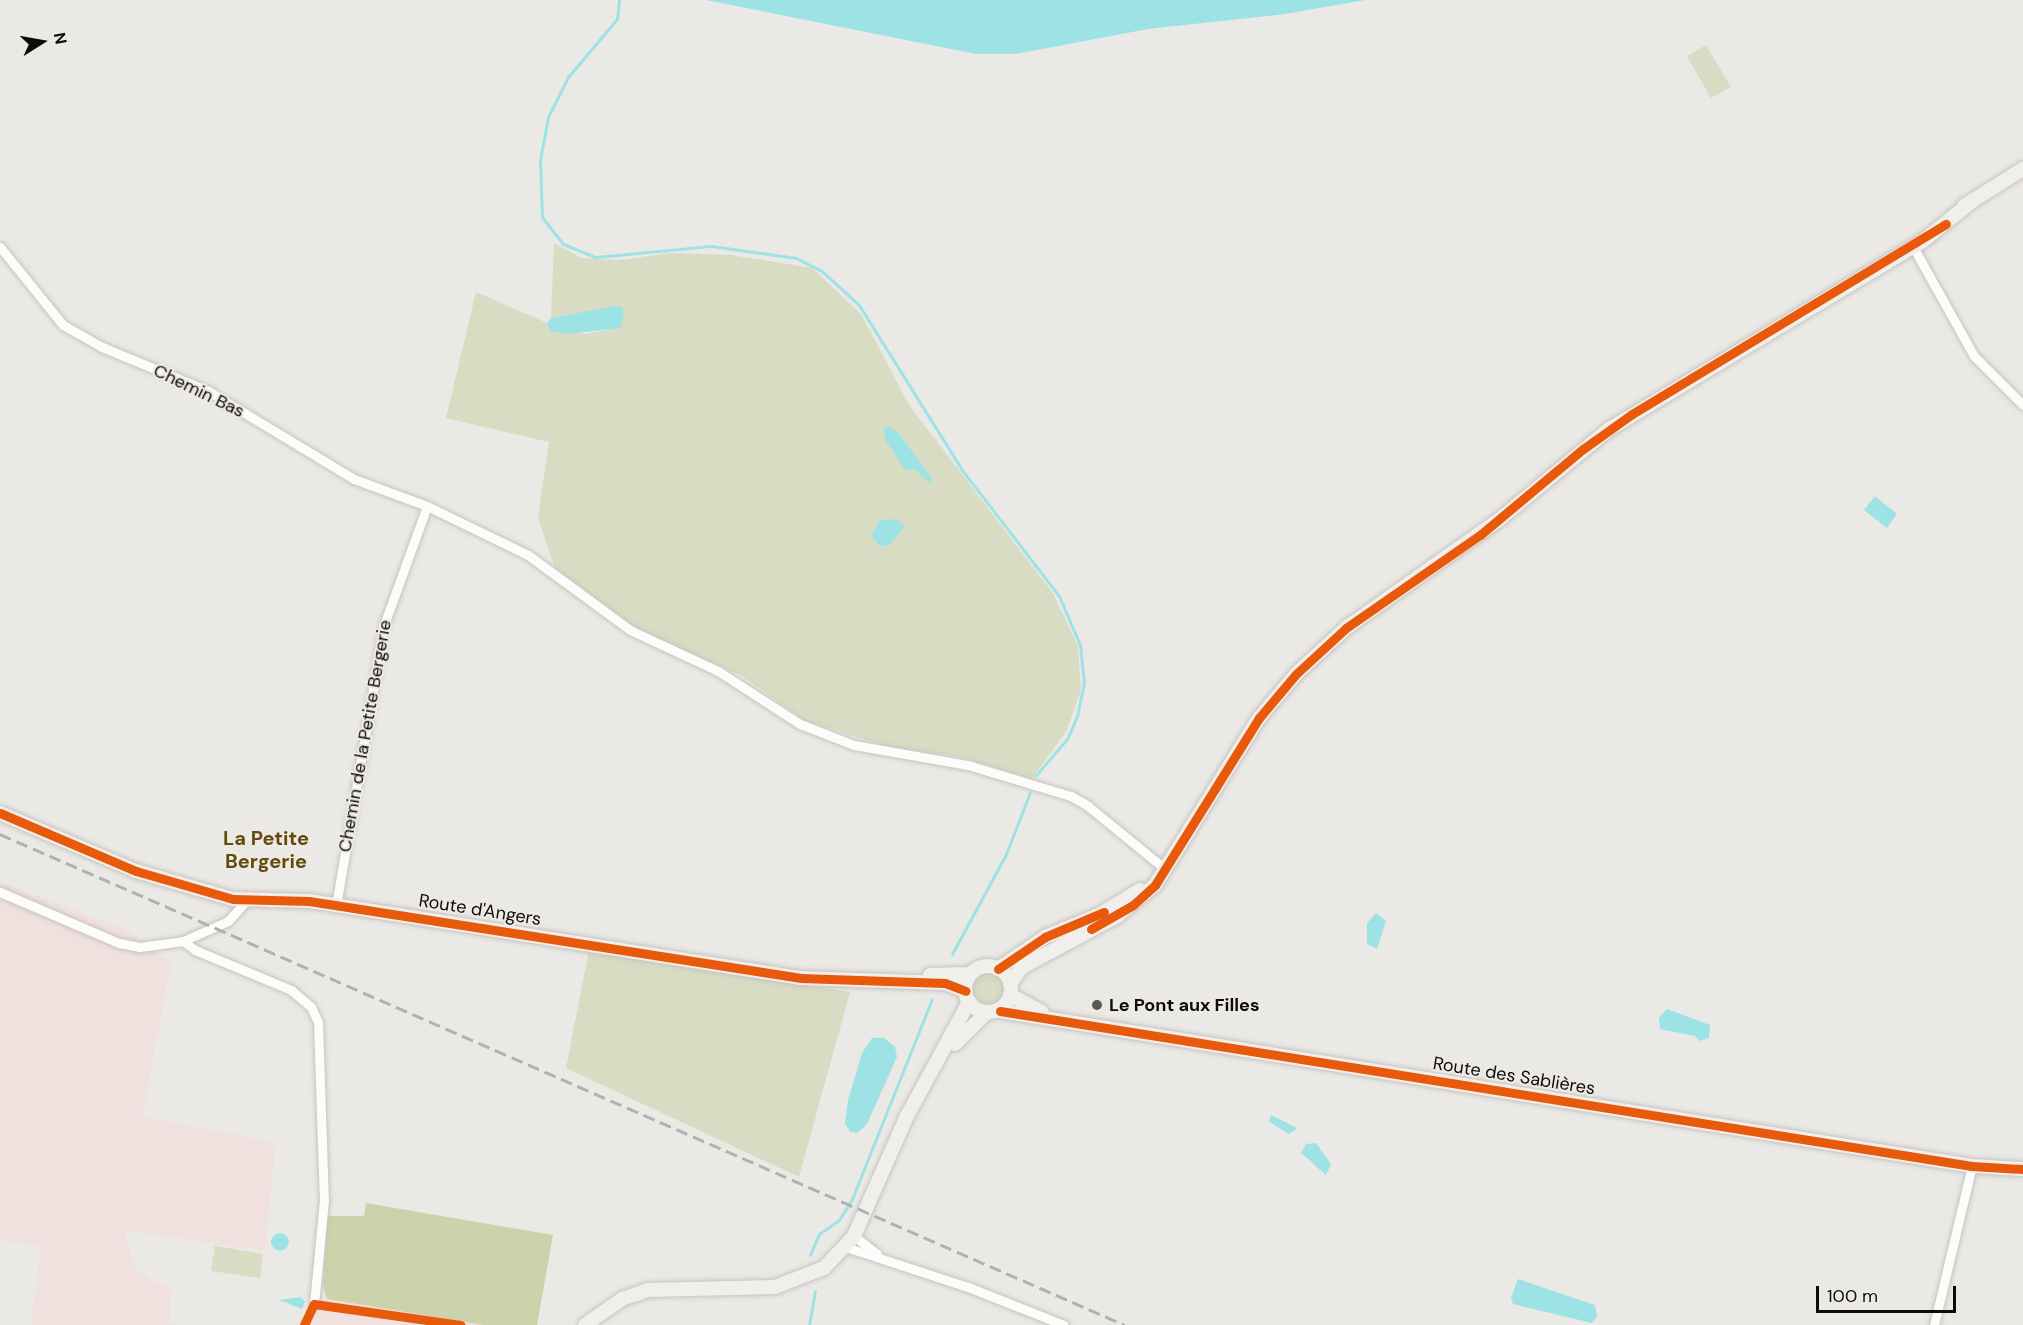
<!DOCTYPE html>
<html>
<head>
<meta charset="utf-8">
<style>
  body { margin:0 }
  #map { position:relative; width:2023px; height:1325px; overflow:hidden; background:#ebe9e5; font-family:"DM Sans",sans-serif }
  div>[style] { position:absolute }
  .industrial>* { inset:0; background:#f0e0de }
  .green>* { inset:0; background:#d7dcc2 }
  .round { border-radius:50% }
  .forest>* { inset:0; background:#ccd2aa }
  .water>* { inset:0; background:#9de3e6 }
  .stream>* { height:3px; margin:-1.5px; padding:0 1.5px; transform-origin:1.5px; border-radius:1.5px; background:#9de3e6 }
  .roads { filter:drop-shadow(0 0 2px #c6c4c1) drop-shadow(0 0 2px #c6c4c1) }
  .street>* { height:9px; margin:-4.5px; padding:0 4.5px; transform-origin:4.5px; border-radius:4.5px; background:#fcfcfb }
  .secondary>* { height:14px; margin:-7px; padding:0 7px; transform-origin:7px; border-radius:7px; background:#f1efec }
  .secondary>.ring { margin:-7px; padding:0; box-sizing:content-box; background:none; border:14px solid #f1efec; border-radius:50% }
  .rail>* { height:3px; margin-top:-1.5px; transform-origin:0; background:repeating-linear-gradient(90deg,#b1b1af 0 12px,transparent 0 18px) }
  .cycleway>* { height:9px; margin:-4.5px; padding:0 4.5px; transform-origin:4.5px; border-radius:4.5px; background:#e8590c }
  .dots>* { width:16px; height:16px; translate:-50% -50%; box-sizing:border-box; border:3px solid #edeae3; border-radius:50% }
  span { translate:-50% -50%; white-space:nowrap; text-align:center; line-height:1.15; -webkit-text-stroke:4.5px #edeae3; paint-order:stroke }
  .street-label { font-size:18px; color:#0d0c0a }
  .poi-label { font-size:18px; color:#0d0c0a; font-weight:700 }
  .left { translate:0 -50%; text-align:left }
  .neighbourhood-label { font-size:20px; color:#62490e; font-weight:700 }
  .north { position:absolute; left:12px; top:12px; width:60px; height:60px; -webkit-text-stroke:4px #edeae3; paint-order:stroke; rotate:79deg; font-size:16px; font-weight:700; line-height:24px; text-align:center; color:#0d0c0a }
  .north::after { content:''; display:block; margin:auto; width:21px; height:27px; background:#0d0c0a; clip-path:polygon(50% 0,100% 100%,50% 72%,0 100%) }
  .scale { position:absolute; left:1816px; top:1286px; width:140px; height:27px; box-sizing:border-box; border:3px solid #0d0c0a; border-top:0; padding-left:8px; font-size:18px; line-height:21px; white-space:nowrap; color:#0d0c0a; -webkit-text-stroke:4px #edeae3; paint-order:stroke }
</style>
</head>
<body>
<div id="map">
  <div class="industrial">
    <div style="clip-path:polygon(0 881px,131px 932px,171px 963px,142px 1117px,276px 1142px,265px 1251px,124px 1230px,134px 1267px,156px 1283px,171px 1286px,169px 1323px,179px 1325px,31px 1325px,41px 1247px,0 1240px)"></div>
    <div style="clip-path:polygon(327px 1299px,483px 1325px,294px 1325px)"></div>
  </div>
  <div class="green">
    <div style="clip-path:polygon(1706px 45px,1731px 87px,1711px 98px,1687px 56px)"></div>
    <div style="clip-path:polygon(evenodd,554px 243px,581px 258px,621px 260px,670px 253px,731px 255px,812px 268px,861px 314px,909px 405px,1053px 593px,1078px 646px,1081px 690px,1067px 730px,1032px 779px,961px 757px,885px 746px,804px 720px,742px 676px,633px 627px,555px 568px,538px 518px,549px 442px,446px 418px,476px 292px,547px 323px,550px 331px,587px 334px,620px 327px,622px 307px,551px 318px,554px 243px,879px 521px,886px 547px,879px 546px,871px 535px,879px 521px)"></div>
    <div style="clip-path:polygon(589px 950px,850px 992px,799px 1177px,566px 1068px)"></div>
    <div class="round" style="left:973px;top:973px;width:32px;height:32px"></div>
    <div style="clip-path:polygon(215px 1246px,263px 1254px,260px 1278px,211px 1271px)"></div>
  </div>
  <div class="forest">
    <div style="clip-path:polygon(366px 1203px,553px 1235px,537px 1325px,483px 1325px,327px 1299px,323px 1286px,327px 1216px,364px 1216px)"></div>
  </div>
  <div class="water">
    <div style="clip-path:polygon(706px 0,1365px 0,1285px 14px,1148px 29px,1016px 54px,976px 54px)"></div>
    <div style="clip-path:polygon(615px 306px,622px 307px,624px 313px,620px 328px,568px 334px,550px 331px,547px 323px,551px 318px)"></div>
    <div style="clip-path:polygon(887px 426px,898px 432px,933px 480px,929px 483px,915px 469px,906px 471px,886px 441px,883px 430px)"></div>
    <div style="clip-path:polygon(1875px 496px,1897px 514px,1887px 528px,1864px 510px)"></div>
    <div style="clip-path:polygon(896px 519px,905px 527px,888px 546px,879px 546px,871px 535px,879px 521px)"></div>
    <div style="clip-path:polygon(1376px 913px,1386px 921px,1377px 949px,1367px 944px,1367px 923px)"></div>
    <div style="clip-path:polygon(1667px 1009px,1710px 1025px,1709px 1038px,1700px 1041px,1695px 1036px,1660px 1029px,1659px 1018px)"></div>
    <div style="clip-path:polygon(872px 1038px,884px 1038px,895px 1047px,897px 1057px,867px 1124px,857px 1133px,850px 1132px,845px 1123px,848px 1100px,862px 1053px)"></div>
    <div style="clip-path:polygon(1271px 1115px,1295px 1127px,1297px 1129px,1289px 1134px,1269px 1122px)"></div>
    <div style="clip-path:polygon(1316px 1143px,1331px 1164px,1326px 1175px,1301px 1153px,1306px 1144px)"></div>
    <div class="round" style="left:271px;top:1233px;width:18px;height:18px"></div>
    <div style="clip-path:polygon(1518px 1279px,1595px 1305px,1597px 1317px,1592px 1323px,1513px 1304px,1511px 1298px)"></div>
    <div style="clip-path:polygon(301px 1297px,305px 1302px,302px 1309px,279px 1300px)"></div>
  </div>
  <div class="stream">
    <div style="left:619px;top:0;width:19px;rotate:96deg"></div>
    <div style="left:617px;top:19px;width:76px;rotate:130.2deg"></div>
    <div style="left:568px;top:77px;width:45px;rotate:116.6deg"></div>
    <div style="left:548px;top:117px;width:44px;rotate:100.5deg"></div>
    <div style="left:540px;top:160px;width:57px;rotate:88deg"></div>
    <div style="left:542px;top:217px;width:34px;rotate:52deg"></div>
    <div style="left:563px;top:244px;width:35px;rotate:22deg"></div>
    <div style="left:596px;top:257px;width:116px;rotate:-5.5deg"></div>
    <div style="left:711px;top:246px;width:86px;rotate:8deg"></div>
    <div style="left:796px;top:258px;width:30px;rotate:27deg"></div>
    <div style="left:823px;top:272px;width:49px;rotate:42.5deg"></div>
    <div style="left:859px;top:305px;width:195px;rotate:58deg"></div>
    <div style="left:962px;top:470px;width:159px;rotate:52.4deg"></div>
    <div style="left:1059px;top:596px;width:53px;rotate:66.8deg"></div>
    <div style="left:1080px;top:645px;width:38px;rotate:84deg"></div>
    <div style="left:1084px;top:683px;width:34px;rotate:102deg"></div>
    <div style="left:1077px;top:716px;width:25px;rotate:113deg"></div>
    <div style="left:1067px;top:739px;width:48px;rotate:130.7deg"></div>
    <div style="left:952px;top:954px;width:114px;rotate:-61.6deg"></div>
    <div style="left:1006px;top:854px;width:66px;rotate:-68.8deg"></div>
    <div style="left:810px;top:1255px;width:23px;rotate:-67deg"></div>
    <div style="left:819px;top:1234px;width:24px;rotate:-35deg"></div>
    <div style="left:839px;top:1220px;width:25px;rotate:-58deg"></div>
    <div style="left:852px;top:1199px;width:215px;rotate:-68.2deg"></div>
    <div style="left:809px;top:1325px;width:34px;rotate:-80deg"></div>
  </div>
  <div class="roads">
    <div class="street">
      <div style="left:1912px;top:245px;width:127px;rotate:60.8deg"></div>
      <div style="left:1974px;top:356px;width:69px;rotate:45deg"></div>
      <div style="left:0;top:247px;width:100px;rotate:51.1deg"></div>
      <div style="left:63px;top:325px;width:45px;rotate:29.4deg"></div>
      <div style="left:102px;top:347px;width:115px;rotate:22.5deg"></div>
      <div style="left:208px;top:391px;width:170px;rotate:31.1deg"></div>
      <div style="left:354px;top:479px;width:78px;rotate:20.3deg"></div>
      <div style="left:427px;top:506px;width:127px;rotate:109.9deg"></div>
      <div style="left:384px;top:625px;width:284px;rotate:99.7deg"></div>
      <div style="left:427px;top:506px;width:112px;rotate:25.9deg"></div>
      <div style="left:528px;top:555px;width:127px;rotate:36.3deg"></div>
      <div style="left:630px;top:630px;width:97px;rotate:25deg"></div>
      <div style="left:718px;top:671px;width:98px;rotate:32.9deg"></div>
      <div style="left:800px;top:724px;width:58px;rotate:21.3deg"></div>
      <div style="left:854px;top:745px;width:116px;rotate:10deg"></div>
      <div style="left:968px;top:765px;width:108px;rotate:16.8deg"></div>
      <div style="left:1071px;top:796px;width:20px;rotate:30deg"></div>
      <div style="left:1088px;top:806px;width:99px;rotate:39.3deg"></div>
      <div style="left:0;top:892px;width:129px;rotate:23.2deg"></div>
      <div style="left:119px;top:943px;width:21px;rotate:11deg"></div>
      <div style="left:140px;top:947px;width:43px;rotate:-7.9deg"></div>
      <div style="left:183px;top:941px;width:49px;rotate:-24deg"></div>
      <div style="left:228px;top:921px;width:28px;rotate:-48deg"></div>
      <div style="left:183px;top:941px;width:15px;rotate:37deg"></div>
      <div style="left:195px;top:950px;width:104px;rotate:22.6deg"></div>
      <div style="left:291px;top:990px;width:26px;rotate:40deg"></div>
      <div style="left:311px;top:1007px;width:17px;rotate:65deg"></div>
      <div style="left:318px;top:1022px;width:178px;rotate:88.1deg"></div>
      <div style="left:324px;top:1200px;width:104px;rotate:95.5deg"></div>
      <div style="left:854px;top:1236px;width:29px;rotate:38deg"></div>
      <div style="left:846px;top:1247px;width:128px;rotate:18.2deg"></div>
      <div style="left:968px;top:1287px;width:103px;rotate:21.6deg"></div>
      <div style="left:1934px;top:1325px;width:163px;rotate:-76.6deg"></div>
    </div>
    <div class="secondary">
      <div style="left:1964px;top:206px;width:70px;rotate:-32.1deg"></div>
      <div style="left:0;top:813px;width:148px;rotate:23.1deg"></div>
      <div style="left:136px;top:871px;width:101px;rotate:16.1deg"></div>
      <div style="left:233px;top:899px;width:76px;rotate:1.5deg"></div>
      <div style="left:309px;top:901px;width:498px;rotate:8.9deg"></div>
      <div style="left:801px;top:978px;width:144px;rotate:2deg"></div>
      <div style="left:945px;top:983px;width:22px;rotate:21deg"></div>
      <div class="ring" style="left:965px;top:966px;width:32px;height:32px"></div>
      <div style="left:998px;top:969px;width:57px;rotate:-34.2deg"></div>
      <div style="left:1045px;top:937px;width:58px;rotate:-22.2deg"></div>
      <div style="left:1099px;top:915px;width:48px;rotate:-31.4deg"></div>
      <div style="left:930px;top:975px;width:40px;rotate:-1.4deg"></div>
      <div style="left:1010px;top:984px;width:21px;rotate:-55deg"></div>
      <div style="left:1022px;top:967px;width:108px;rotate:-28.2deg"></div>
      <div style="left:1117px;top:916px;width:49px;rotate:-39.2deg"></div>
      <div style="left:1155px;top:885px;width:197px;rotate:-58.1deg"></div>
      <div style="left:1259px;top:718px;width:57px;rotate:-49.9deg"></div>
      <div style="left:1296px;top:674px;width:68px;rotate:-42.6deg"></div>
      <div style="left:1346px;top:628px;width:189px;rotate:-35.3deg"></div>
      <div style="left:1500px;top:519px;width:140px;rotate:-39.5deg"></div>
      <div style="left:1608px;top:430px;width:367px;rotate:-31deg"></div>
      <div style="left:1923px;top:241px;width:62px;rotate:-39.1deg"></div>
      <div style="left:1010px;top:995px;width:36px;rotate:28deg"></div>
      <div style="left:1000px;top:1011px;width:984px;rotate:9.06deg"></div>
      <div style="left:1972px;top:1166px;width:51px;rotate:3.4deg"></div>
      <div style="left:955px;top:1044px;width:45px;rotate:-45deg"></div>
      <div style="left:585px;top:1325px;width:45px;rotate:-35.1deg"></div>
      <div style="left:622px;top:1299px;width:28px;rotate:-19deg"></div>
      <div style="left:648px;top:1290px;width:127px;rotate:-1.4deg"></div>
      <div style="left:775px;top:1287px;width:53px;rotate:-21.2deg"></div>
      <div style="left:824px;top:1268px;width:44px;rotate:-46.8deg"></div>
      <div style="left:854px;top:1236px;width:129px;rotate:-66.2deg"></div>
      <div style="left:906px;top:1118px;width:132px;rotate:-61.5deg"></div>
    </div>
  </div>
  <div class="rail">
    <div style="left:0;top:834px;width:1227px;rotate:23.58deg"></div>
  </div>
  <div class="cycleway">
    <div style="left:0;top:813px;width:148px;rotate:23.1deg"></div>
    <div style="left:136px;top:871px;width:101px;rotate:16.1deg"></div>
    <div style="left:233px;top:899px;width:76px;rotate:1.5deg"></div>
    <div style="left:309px;top:901px;width:498px;rotate:8.9deg"></div>
    <div style="left:801px;top:978px;width:144px;rotate:2deg"></div>
    <div style="left:945px;top:983px;width:22px;rotate:21deg"></div>
    <div style="left:1091px;top:929px;width:48px;rotate:-29.7deg"></div>
    <div style="left:1133px;top:905px;width:30px;rotate:-42deg"></div>
    <div style="left:1155px;top:885px;width:197px;rotate:-58.1deg"></div>
    <div style="left:1259px;top:718px;width:57px;rotate:-49.9deg"></div>
    <div style="left:1296px;top:674px;width:68px;rotate:-42.6deg"></div>
    <div style="left:1346px;top:628px;width:163px;rotate:-34.8deg"></div>
    <div style="left:1480px;top:535px;width:134px;rotate:-39.9deg"></div>
    <div style="left:1583px;top:449px;width:60px;rotate:-35.5deg"></div>
    <div style="left:1632px;top:414px;width:367px;rotate:-31.2deg"></div>
    <div style="left:998px;top:969px;width:57px;rotate:-34.2deg"></div>
    <div style="left:1045px;top:937px;width:64px;rotate:-23deg"></div>
    <div style="left:1000px;top:1011px;width:984px;rotate:9.06deg"></div>
    <div style="left:1972px;top:1166px;width:51px;rotate:3.4deg"></div>
    <div style="left:304px;top:1325px;width:23px;rotate:-65deg"></div>
    <div style="left:314px;top:1304px;width:148px;rotate:8.1deg"></div>
  </div>
  <div class="dots">
    <div style="left:1097px;top:1005px;background:#5b5957"></div>
  </div>
  <div class="street-label">
    <span style="left:199px;top:391px;rotate:26deg">Chemin Bas</span>
    <span style="left:365px;top:736px;rotate:-80deg">Chemin de la Petite Bergerie</span>
    <span style="left:480px;top:910px;rotate:9deg">Route d'Angers</span>
    <span style="left:1514px;top:1076px;rotate:9deg">Route des Sablières</span>
  </div>
  <div class="poi-label">
    <span class="left" style="left:1109px;top:1005px">Le Pont aux Filles</span>
  </div>
  <div class="neighbourhood-label">
    <span style="left:266px;top:850px">La Petite<br>Bergerie</span>
  </div>
  <div class="north">N</div>
  <div class="scale">100 m</div>
</div>
</body>
</html>
